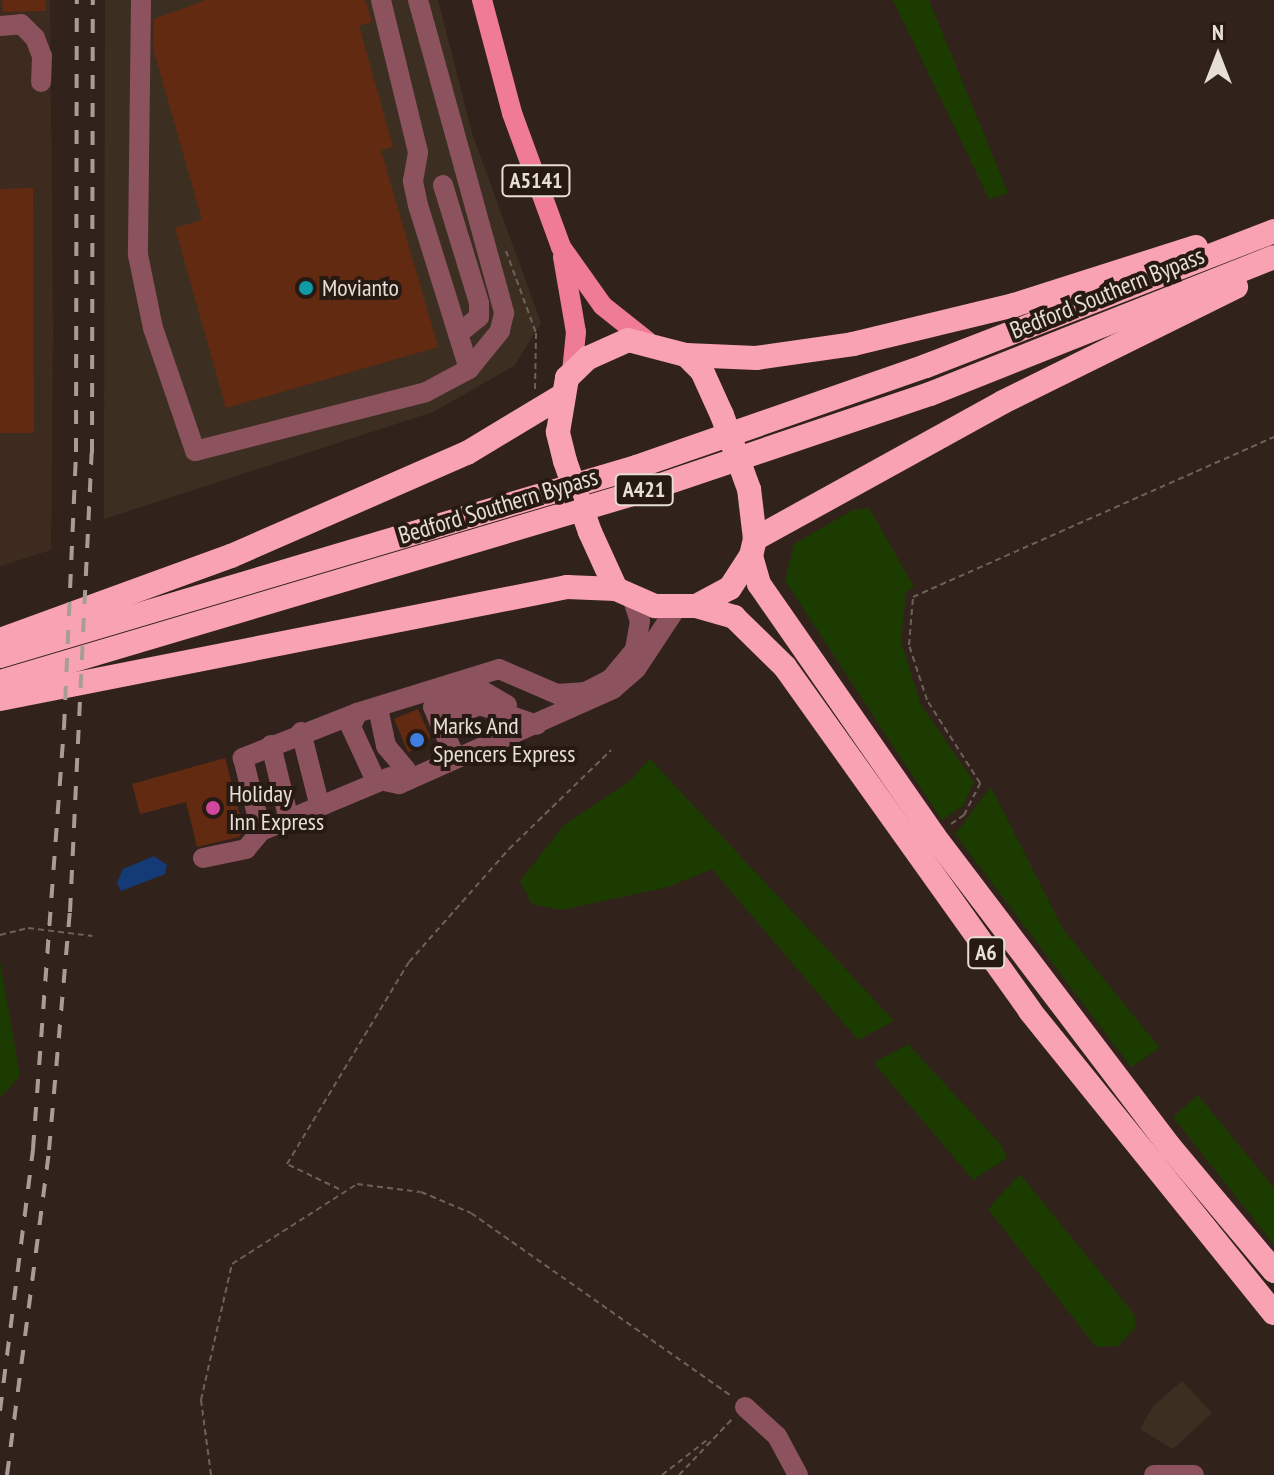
<!DOCTYPE html>
<html>
<head>
<meta charset="utf-8">
<style>
  body { margin:0 }
  #map { position:relative; width:1274px; height:1475px; overflow:hidden; background:#31231b; font-family:"PT Sans Narrow",sans-serif }
  div>[style] { position:absolute }
  .built>* { inset:0; background:#3e2b20 }
  .industrial>* { inset:0; background:#3c2f22 }
  .green>* { inset:0; background:#1b3b00 }
  .water>* { inset:0; background:#153b77 }
  .building>* { inset:0; background:#622a10 }
  .path>* { height:2px; margin-top:-1px; transform-origin:0; background:repeating-linear-gradient(90deg,#6d6159 0 6px,transparent 0 10px) }
  .minor>* { height:20px; margin:-10px; padding:0 10px; transform-origin:10px; border-radius:10px; background:#8c535e }
  .major>* { height:20px; margin:-10px; padding:0 10px; transform-origin:10px; border-radius:10px; background:#f07b96 }
  .highway>* { height:24px; margin:-12px; padding:0 12px; transform-origin:12px; border-radius:12px; background:#f8a2b3 }
  .rail>* { height:4px; margin-top:-2px; transform-origin:0; background:repeating-linear-gradient(90deg,#a79d96 0 14px,transparent 0 28px) }
  .highway-bridge>* { height:24px; margin:-12px; padding:0 12px; transform-origin:12px; border-radius:12px; background:#f8a2b3 }
  .dots>* { width:22px; height:22px; translate:-50% -50%; box-sizing:border-box; border:4px solid #271a12; border-radius:50% }
  span { translate:-50% -50%; white-space:nowrap; text-align:center; line-height:1.15; -webkit-text-stroke:8px #271a12; paint-order:stroke }
  .shield-label span { padding:2px 6px; background:#271a12; border:2px solid; border-radius:6px; -webkit-text-stroke-width:0 }
  .shield-label { font-size:22px; color:#e7ded8; font-weight:700 }
  .poi-label { font-size:24px; color:#e7ded8 }
  .left { translate:0 -50%; text-align:left }
  .street-label { font-size:24px; color:#e7ded8 }
  .north { position:absolute; left:1178px; top:16px; width:80px; height:80px; -webkit-text-stroke:6px #271a12; paint-order:stroke; rotate:0deg; font-size:22px; font-weight:700; line-height:32px; text-align:center; color:#e7ded8 }
  .north::after { content:''; display:block; margin:auto; width:28px; height:36px; background:#e7ded8; clip-path:polygon(50% 0,100% 100%,50% 72%,0 100%) }
</style>
</head>
<body>
<div id="map">
  <div class="built">
    <div style="clip-path:polygon(0 0,50px 0,53px 329px,51px 550px,0 566px)"></div>
  </div>
  <div class="industrial">
    <div style="clip-path:polygon(105px 0,438px 0,472px 133px,541px 323px,514px 366px,433px 412px,104px 519px)"></div>
    <div style="clip-path:polygon(1182px 1381px,1212px 1413px,1173px 1449px,1140px 1429px,1153px 1406px)"></div>
  </div>
  <div class="green">
    <div style="clip-path:polygon(893px 0,929px 0,1008px 193px,989px 199px)"></div>
    <div style="clip-path:polygon(869px 508px,914px 587px,906px 592px,901px 642px,921px 705px,974px 782px,963px 806px,942px 820px,785px 581px,794px 544px,853px 510px)"></div>
    <div style="clip-path:polygon(650px 759px,894px 1021px,858px 1040px,712px 869px,668px 887px,561px 910px,532px 904px,520px 881px,565px 824px,630px 781px)"></div>
    <div style="clip-path:polygon(991px 787px,1063px 929px,1160px 1048px,1131px 1067px,955px 834px)"></div>
    <div style="clip-path:polygon(0 961px,20px 1076px,0 1098px)"></div>
    <div style="clip-path:polygon(908px 1044px,1001px 1145px,1007px 1158px,973px 1180px,874px 1063px)"></div>
    <div style="clip-path:polygon(1198px 1095px,1274px 1188px,1274px 1245px,1173px 1117px)"></div>
    <div style="clip-path:polygon(1020px 1174px,1134px 1314px,1136px 1327px,1118px 1346px,1096px 1347px,988px 1209px)"></div>
  </div>
  <div class="water">
    <div style="clip-path:polygon(154px 856px,167px 865px,165px 874px,121px 891px,117px 883px,123px 869px)"></div>
  </div>
  <div class="building">
    <div style="clip-path:polygon(2px 0,45px 0,46px 11px,3px 12px)"></div>
    <div style="clip-path:polygon(206px 0,365px 0,372px 22px,359px 26px,393px 147px,381px 150px,438px 347px,226px 408px,175px 228px,202px 220px,153px 48px,154px 19px)"></div>
    <div style="clip-path:polygon(33px 188px,34px 433px,0 433px,0 189px)"></div>
    <div style="clip-path:polygon(418px 709px,430px 736px,425px 746px,408px 752px,394px 719px)"></div>
    <div style="clip-path:polygon(225px 758px,244px 831px,239px 837px,197px 847px,186px 802px,140px 814px,132px 784px)"></div>
  </div>
  <div class="path">
    <div style="left:506px;top:251px;width:87px;rotate:69.9deg"></div>
    <div style="left:536px;top:333px;width:57px;rotate:91deg"></div>
    <div style="left:951px;top:824px;width:16px;rotate:-35deg"></div>
    <div style="left:964px;top:815px;width:36px;rotate:-63deg"></div>
    <div style="left:980px;top:783px;width:98px;rotate:-122.6deg"></div>
    <div style="left:927px;top:700px;width:58px;rotate:-108.1deg"></div>
    <div style="left:909px;top:645px;width:48px;rotate:-85.2deg"></div>
    <div style="left:913px;top:597px;width:395px;rotate:-23.9deg"></div>
    <div style="left:0;top:935px;width:29px;rotate:-14deg"></div>
    <div style="left:28px;top:928px;width:65px;rotate:7deg"></div>
    <div style="left:339px;top:1189px;width:58px;rotate:-154.3deg"></div>
    <div style="left:287px;top:1164px;width:236px;rotate:-58.9deg"></div>
    <div style="left:409px;top:962px;width:151px;rotate:-48.5deg"></div>
    <div style="left:509px;top:849px;width:142px;rotate:-44.1deg"></div>
    <div style="left:211px;top:1475px;width:76px;rotate:-97.6deg"></div>
    <div style="left:201px;top:1400px;width:139px;rotate:-77.2deg"></div>
    <div style="left:232px;top:1264px;width:148px;rotate:-32.6deg"></div>
    <div style="left:357px;top:1184px;width:64px;rotate:7.1deg"></div>
    <div style="left:421px;top:1192px;width:54px;rotate:22.8deg"></div>
    <div style="left:471px;top:1213px;width:318px;rotate:35.1deg"></div>
    <div style="left:662px;top:1475px;width:57px;rotate:-37.9deg"></div>
    <div style="left:679px;top:1475px;width:79px;rotate:-46.5deg"></div>
  </div>
  <div class="minor">
    <div style="left:141px;top:0;width:255px;rotate:90.7deg"></div>
    <div style="left:138px;top:255px;width:75px;rotate:78.4deg"></div>
    <div style="left:153px;top:328px;width:130px;rotate:71.1deg"></div>
    <div style="left:195px;top:451px;width:238px;rotate:-14.3deg"></div>
    <div style="left:426px;top:392px;width:49px;rotate:-28.1deg"></div>
    <div style="left:469px;top:369px;width:172px;rotate:-107.3deg"></div>
    <div style="left:418px;top:205px;width:25px;rotate:-102deg"></div>
    <div style="left:413px;top:181px;width:29px;rotate:-80deg"></div>
    <div style="left:418px;top:152px;width:156px;rotate:-103.7deg"></div>
    <div style="left:418px;top:0;width:325px;rotate:74.6deg"></div>
    <div style="left:504px;top:313px;width:18px;rotate:103deg"></div>
    <div style="left:500px;top:331px;width:49px;rotate:129.2deg"></div>
    <div style="left:0;top:26px;width:21px;rotate:-5deg"></div>
    <div style="left:21px;top:24px;width:20px;rotate:45deg"></div>
    <div style="left:35px;top:38px;width:19px;rotate:69deg"></div>
    <div style="left:42px;top:56px;width:26px;rotate:92deg"></div>
    <div style="left:443px;top:185px;width:123px;rotate:73deg"></div>
    <div style="left:479px;top:303px;width:14px;rotate:90deg"></div>
    <div style="left:479px;top:317px;width:27px;rotate:141deg"></div>
    <div style="left:633px;top:600px;width:22px;rotate:72deg"></div>
    <div style="left:640px;top:621px;width:29px;rotate:100deg"></div>
    <div style="left:635px;top:650px;width:38px;rotate:130deg"></div>
    <div style="left:611px;top:679px;width:28px;rotate:153deg"></div>
    <div style="left:586px;top:692px;width:29px;rotate:176deg"></div>
    <div style="left:557px;top:694px;width:63px;rotate:-156.7deg"></div>
    <div style="left:499px;top:669px;width:149px;rotate:162.8deg"></div>
    <div style="left:357px;top:713px;width:15px;rotate:113deg"></div>
    <div style="left:351px;top:727px;width:57px;rotate:65.2deg"></div>
    <div style="left:375px;top:779px;width:25px;rotate:12deg"></div>
    <div style="left:399px;top:784px;width:234px;rotate:-23.9deg"></div>
    <div style="left:613px;top:689px;width:30px;rotate:-41deg"></div>
    <div style="left:636px;top:669px;width:74px;rotate:-56.5deg"></div>
    <div style="left:378px;top:708px;width:39px;rotate:78deg"></div>
    <div style="left:386px;top:746px;width:31px;rotate:50deg"></div>
    <div style="left:357px;top:713px;width:123px;rotate:158.5deg"></div>
    <div style="left:243px;top:758px;width:75px;rotate:76.1deg"></div>
    <div style="left:261px;top:831px;width:140px;rotate:-22.7deg"></div>
    <div style="left:439px;top:721px;width:15px;rotate:-113deg"></div>
    <div style="left:433px;top:707px;width:51px;rotate:-19.5deg"></div>
    <div style="left:481px;top:690px;width:30px;rotate:30deg"></div>
    <div style="left:301px;top:732px;width:77px;rotate:75.8deg"></div>
    <div style="left:271px;top:745px;width:77px;rotate:76.5deg"></div>
    <div style="left:452px;top:750px;width:32px;rotate:-114deg"></div>
    <div style="left:439px;top:721px;width:44px;rotate:-21.3deg"></div>
    <div style="left:480px;top:705px;width:60px;rotate:19.3deg"></div>
    <div style="left:203px;top:858px;width:44px;rotate:-11.8deg"></div>
    <div style="left:246px;top:849px;width:23px;rotate:-50deg"></div>
    <div style="left:745px;top:1407px;width:43px;rotate:42.2deg"></div>
    <div style="left:777px;top:1436px;width:44px;rotate:61.7deg"></div>
    <div style="left:1154px;top:1475px;width:40px"></div>
  </div>
  <div class="major">
    <div style="left:482px;top:0;width:117px;rotate:75.1deg"></div>
    <div style="left:512px;top:113px;width:143px;rotate:69.9deg"></div>
    <div style="left:561px;top:247px;width:72px;rotate:54.6deg"></div>
    <div style="left:603px;top:306px;width:56px;rotate:38.5deg"></div>
    <div style="left:563px;top:257px;width:76px;rotate:80.2deg"></div>
    <div style="left:576px;top:332px;width:40px;rotate:95.7deg"></div>
  </div>
  <div class="highway">
    <div style="left:686px;top:355px;width:70px;rotate:2.5deg"></div>
    <div style="left:756px;top:358px;width:98px;rotate:-8.2deg"></div>
    <div style="left:853px;top:344px;width:166px;rotate:-13.6deg"></div>
    <div style="left:1014px;top:305px;width:191px;rotate:-17.7deg"></div>
    <div style="left:565px;top:461px;width:30px;rotate:-104deg"></div>
    <div style="left:558px;top:432px;width:55px;rotate:-80.5deg"></div>
    <div style="left:567px;top:378px;width:29px;rotate:-44deg"></div>
    <div style="left:588px;top:358px;width:44px;rotate:-24.2deg"></div>
    <div style="left:628px;top:340px;width:60px;rotate:14.5deg"></div>
    <div style="left:686px;top:355px;width:23px;rotate:45deg"></div>
    <div style="left:702px;top:371px;width:48px;rotate:65.6deg"></div>
    <div style="left:590px;top:532px;width:63px;rotate:65.5deg"></div>
    <div style="left:616px;top:589px;width:43px;rotate:23.6deg"></div>
    <div style="left:655px;top:606px;width:41px"></div>
    <div style="left:696px;top:606px;width:38px;rotate:-28deg"></div>
    <div style="left:730px;top:588px;width:38px;rotate:-57deg"></div>
    <div style="left:751px;top:556px;width:17px;rotate:-77deg"></div>
    <div style="left:755px;top:539px;width:50px;rotate:-96.8deg"></div>
    <div style="left:755px;top:539px;width:283px;rotate:-28.9deg"></div>
    <div style="left:1003px;top:402px;width:260px;rotate:-26.3deg"></div>
    <div style="left:751px;top:556px;width:29px;rotate:74deg"></div>
    <div style="left:759px;top:584px;width:307px;rotate:55.2deg"></div>
    <div style="left:934px;top:836px;width:390px;rotate:52.8deg"></div>
    <div style="left:1170px;top:1147px;width:162px;rotate:50deg"></div>
    <div style="left:696px;top:606px;width:40px;rotate:16deg"></div>
    <div style="left:734px;top:617px;width:71px;rotate:44.4deg"></div>
    <div style="left:785px;top:667px;width:422px;rotate:54.5deg"></div>
    <div style="left:1030px;top:1011px;width:388px;rotate:51.1deg"></div>
    <div style="left:0;top:640px;width:246px;rotate:-20deg"></div>
    <div style="left:231px;top:556px;width:257px;rotate:-23.6deg"></div>
    <div style="left:467px;top:453px;width:109px;rotate:-31.1deg"></div>
    <div style="left:0;top:656px;width:663px;rotate:-16.55deg"></div>
    <div style="left:636px;top:467px;width:307px;rotate:-19.2deg"></div>
    <div style="left:926px;top:366px;width:373px;rotate:-21.2deg"></div>
    <div style="left:0;top:682px;width:674px;rotate:-16.55deg"></div>
    <div style="left:646px;top:490px;width:300px;rotate:-18.7deg"></div>
    <div style="left:930px;top:394px;width:370px;rotate:-21.7deg"></div>
    <div style="left:0;top:699px;width:578px;rotate:-11.17deg"></div>
    <div style="left:567px;top:587px;width:49px;rotate:2.3deg"></div>
  </div>
  <div class="rail">
    <div style="left:0;top:1411px;width:264px;rotate:-82.8deg"></div>
    <div style="left:33px;top:1149px;width:422px;rotate:-85.8deg"></div>
    <div style="left:64px;top:728px;width:276px;rotate:-87.5deg"></div>
    <div style="left:76px;top:452px;width:452px;rotate:-89.9deg"></div>
    <div style="left:7px;top:1475px;width:328px;rotate:-82.6deg"></div>
    <div style="left:49px;top:1150px;width:239px;rotate:-85deg"></div>
    <div style="left:70px;top:912px;width:460px;rotate:-87.3deg"></div>
    <div style="left:92px;top:453px;width:453px;rotate:-89.9deg"></div>
  </div>
  <div class="highway-bridge">
    <div style="left:722px;top:415px;width:79px;rotate:70deg"></div>
    <div style="left:565px;top:461px;width:75px;rotate:70.6deg"></div>
  </div>
  <div class="dots">
    <div style="left:306px;top:288px;background:#0f9aa8"></div>
    <div style="left:417px;top:740px;background:#3f7fe0"></div>
    <div style="left:213px;top:808px;background:#d1479c"></div>
  </div>
  <div class="shield-label">
    <span style="left:536px;top:181px">A5141</span>
    <span style="left:644px;top:490px">A421</span>
    <span style="left:986px;top:953px">A6</span>
  </div>
  <div class="poi-label">
    <span class="left" style="left:322px;top:288px">Movianto</span>
    <span class="left" style="left:433px;top:740px">Marks And<br>Spencers Express</span>
    <span class="left" style="left:229px;top:808px">Holiday<br>Inn Express</span>
  </div>
  <div class="street-label">
    <span style="left:1107px;top:293px;rotate:-22deg">Bedford Southern Bypass</span>
    <span style="left:498px;top:506px;rotate:-17deg">Bedford Southern Bypass</span>
  </div>
  <div class="north">N</div>
</div>
</body>
</html>
